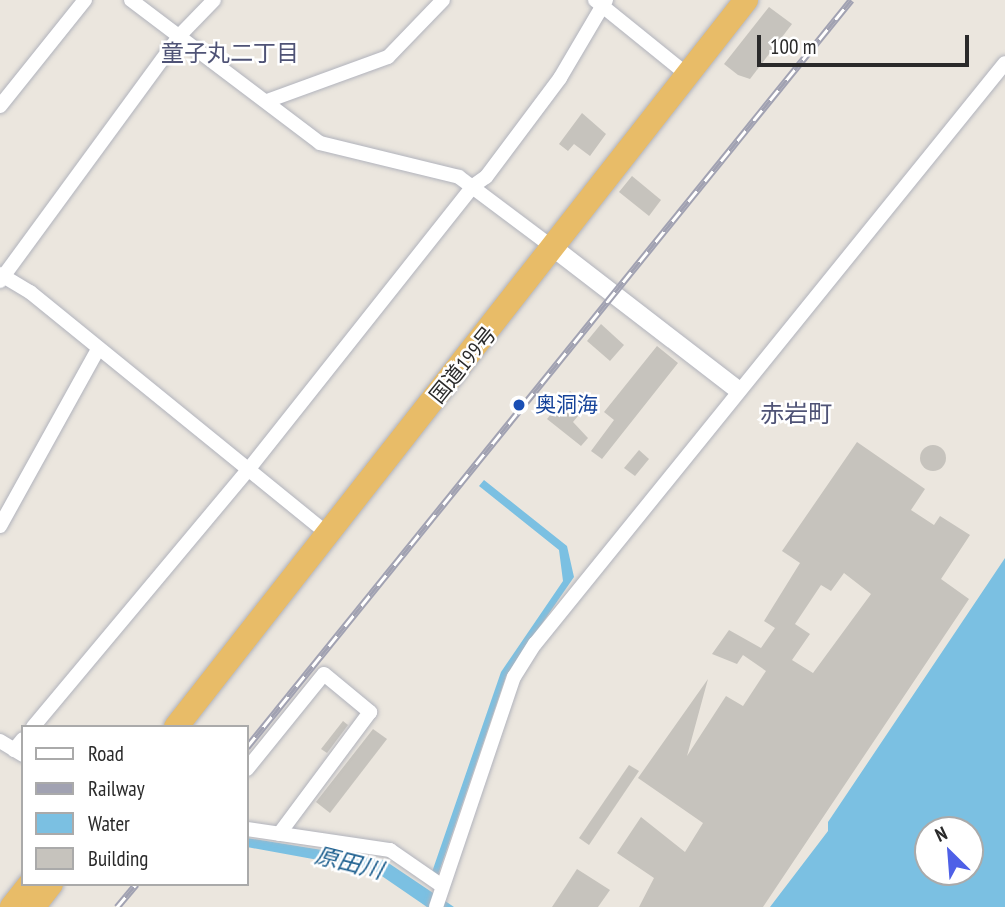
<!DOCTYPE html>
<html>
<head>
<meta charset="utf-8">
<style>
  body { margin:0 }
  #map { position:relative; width:1005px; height:907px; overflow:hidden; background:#ebe6de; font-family:"PT Sans Narrow","Noto Sans JP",sans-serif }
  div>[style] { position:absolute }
  .water>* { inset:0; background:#7bc0e2 }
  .building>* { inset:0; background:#c6c3bd }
  .round { border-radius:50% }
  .roads { filter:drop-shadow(0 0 2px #b1b3bc) drop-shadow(0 0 2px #b1b3bc) }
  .minor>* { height:14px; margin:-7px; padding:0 7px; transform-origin:7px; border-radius:7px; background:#fff }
  .tertiary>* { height:18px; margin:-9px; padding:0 9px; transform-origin:9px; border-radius:9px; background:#fff }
  .trunk>* { height:24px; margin:-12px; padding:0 12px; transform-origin:12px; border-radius:12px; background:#e8bc68 }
  .rail>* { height:7px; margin-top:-3.5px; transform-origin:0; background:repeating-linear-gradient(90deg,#fff 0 13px,#a1a2b2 0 26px); box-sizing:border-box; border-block:2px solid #a1a2b2 }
  .dots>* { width:19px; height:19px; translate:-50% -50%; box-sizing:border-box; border:4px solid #fff; border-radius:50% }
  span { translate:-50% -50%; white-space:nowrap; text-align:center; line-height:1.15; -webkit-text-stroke:5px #fff; paint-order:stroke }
  .street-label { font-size:21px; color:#2a2a2a }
  .transit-label { font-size:21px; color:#164399 }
  .left { translate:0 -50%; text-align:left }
  .neighbourhood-label { font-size:23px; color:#4f5376 }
  .water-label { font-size:23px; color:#1b5e8e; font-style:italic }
  .quarter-label { font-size:24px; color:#4f5376 }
  .legend { position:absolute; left:21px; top:725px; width:228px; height:161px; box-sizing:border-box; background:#fff; border:2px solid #aaa; margin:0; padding:9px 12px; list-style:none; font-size:21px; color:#2a2a2a }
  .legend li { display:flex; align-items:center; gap:14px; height:35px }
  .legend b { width:35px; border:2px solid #aaa }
  .north { position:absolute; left:914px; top:816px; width:70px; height:70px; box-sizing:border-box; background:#fff; border:2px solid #aaa; border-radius:50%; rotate:335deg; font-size:19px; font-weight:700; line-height:28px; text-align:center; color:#2a2a2a }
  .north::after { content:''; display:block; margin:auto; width:24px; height:32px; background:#4e60e7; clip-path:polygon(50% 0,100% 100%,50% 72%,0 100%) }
  .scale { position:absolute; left:757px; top:35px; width:212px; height:32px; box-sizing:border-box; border:4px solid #2a2a2a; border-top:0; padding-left:9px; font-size:21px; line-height:24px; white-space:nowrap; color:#2a2a2a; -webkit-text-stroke:5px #fff; paint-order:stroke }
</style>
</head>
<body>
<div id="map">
  <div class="water">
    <div style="clip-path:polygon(484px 480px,567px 546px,574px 577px,506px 676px,438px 875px,432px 872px,501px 672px,563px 581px,559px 550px,479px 486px)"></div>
    <div style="clip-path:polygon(evenodd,1005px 558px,1005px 907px,770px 907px,828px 831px,828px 822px,1005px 558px,970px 830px,970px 872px,928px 872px,928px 830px,970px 830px)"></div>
    <div style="clip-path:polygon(247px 838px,384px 860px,454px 907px,427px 907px,373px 870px,247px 847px)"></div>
  </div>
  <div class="building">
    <div style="clip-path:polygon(769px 7px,792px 24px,750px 79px,738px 75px,724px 64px)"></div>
    <div style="clip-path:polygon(582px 113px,606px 134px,590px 156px,574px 144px,568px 151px,559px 144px)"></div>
    <div style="clip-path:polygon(632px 176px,661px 200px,649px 216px,619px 192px)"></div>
    <div style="clip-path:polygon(601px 324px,624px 345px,610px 361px,587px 341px)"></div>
    <div style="clip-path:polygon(657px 346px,678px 363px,602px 459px,591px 451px,614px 420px,604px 412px)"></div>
    <div style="clip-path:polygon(570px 391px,587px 405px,573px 422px,588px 438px,581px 446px,547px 419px)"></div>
    <div style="clip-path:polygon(evenodd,857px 442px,925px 489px,911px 510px,934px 525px,940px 516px,970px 535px,941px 579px,969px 599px,763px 907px,639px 907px,654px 878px,617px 853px,641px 817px,685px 852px,703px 823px,638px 778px,708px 679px,687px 756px,726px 696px,743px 706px,766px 671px,743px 655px,737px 664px,712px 654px,729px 630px,761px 648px,775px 628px,764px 621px,800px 563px,782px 551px,857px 442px,844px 573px,871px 594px,813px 673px,792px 660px,810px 634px,795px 624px,821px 585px,831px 591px,844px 573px)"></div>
    <div class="round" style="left:920px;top:445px;width:26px;height:26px"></div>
    <div style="clip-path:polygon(639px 450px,649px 459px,635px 476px,624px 468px)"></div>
    <div style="clip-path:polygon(343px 721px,348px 725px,327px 753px,321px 749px)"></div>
    <div style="clip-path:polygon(373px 729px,387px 739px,330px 813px,316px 802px)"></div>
    <div style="clip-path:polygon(629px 765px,639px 771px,589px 845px,579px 838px)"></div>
    <div style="clip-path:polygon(577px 869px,610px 890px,598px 907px,552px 907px)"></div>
  </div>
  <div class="roads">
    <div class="minor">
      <div style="left:131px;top:0;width:237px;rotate:37.1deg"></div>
      <div style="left:320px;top:143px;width:143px;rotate:13.7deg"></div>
      <div style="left:459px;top:177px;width:120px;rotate:36.9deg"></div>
      <div style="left:595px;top:0;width:121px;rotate:39deg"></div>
      <div style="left:267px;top:101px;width:129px;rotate:-20deg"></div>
      <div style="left:388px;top:57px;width:79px;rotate:-46deg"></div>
      <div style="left:0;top:106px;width:136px;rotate:-51.3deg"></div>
      <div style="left:0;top:274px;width:35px;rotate:31deg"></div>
      <div style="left:30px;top:292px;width:384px;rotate:39.1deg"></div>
      <div style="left:0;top:281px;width:303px;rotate:-53.8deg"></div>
      <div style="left:179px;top:36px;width:50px;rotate:-45.8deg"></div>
      <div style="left:0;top:526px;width:202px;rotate:-61deg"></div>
      <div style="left:33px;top:727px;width:335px;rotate:-50.1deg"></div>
      <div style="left:248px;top:470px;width:362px;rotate:-51.6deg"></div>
      <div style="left:473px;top:186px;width:16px;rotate:-35deg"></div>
      <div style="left:486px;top:177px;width:124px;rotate:-53.2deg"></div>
      <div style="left:560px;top:78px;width:91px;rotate:-59.5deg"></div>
      <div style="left:0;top:741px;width:27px;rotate:31deg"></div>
      <div style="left:14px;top:750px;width:14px;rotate:-51deg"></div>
      <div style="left:247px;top:769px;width:122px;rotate:-51deg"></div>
      <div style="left:324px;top:674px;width:60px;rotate:39.6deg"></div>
      <div style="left:370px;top:712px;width:152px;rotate:126.7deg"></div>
      <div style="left:247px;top:829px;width:145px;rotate:8.4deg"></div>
      <div style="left:390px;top:850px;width:63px;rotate:34.7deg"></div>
      <div style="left:436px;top:907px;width:243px;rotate:-71.3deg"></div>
      <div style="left:514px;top:677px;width:39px;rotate:-58deg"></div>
      <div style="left:535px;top:644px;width:747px;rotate:-51.03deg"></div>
    </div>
    <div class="tertiary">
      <div style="left:555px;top:249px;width:230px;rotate:37.6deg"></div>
    </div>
    <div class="trunk">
      <div style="left:176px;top:727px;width:924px;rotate:-51.9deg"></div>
      <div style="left:12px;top:907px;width:29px;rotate:-52deg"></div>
      <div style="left:33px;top:907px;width:29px;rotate:-52deg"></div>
    </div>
  </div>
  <div class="rail">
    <div style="left:247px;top:747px;width:961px;rotate:-51.04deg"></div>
    <div style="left:117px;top:907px;width:30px;rotate:-50deg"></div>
  </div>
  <div class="dots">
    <div style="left:519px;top:405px;background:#1a4fb4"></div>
  </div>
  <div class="street-label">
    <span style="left:463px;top:365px;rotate:-51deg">国道199号</span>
  </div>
  <div class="transit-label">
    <span class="left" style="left:535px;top:405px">奥洞海</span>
  </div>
  <div class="neighbourhood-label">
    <span style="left:230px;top:53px">童子丸二丁目</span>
  </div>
  <div class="water-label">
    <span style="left:349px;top:863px;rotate:14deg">原田川</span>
  </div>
  <div class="quarter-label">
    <span style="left:796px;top:414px">赤岩町</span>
  </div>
  <ul class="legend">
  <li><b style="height:9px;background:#fff"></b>Road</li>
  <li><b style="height:9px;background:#a1a2b2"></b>Railway</li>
  <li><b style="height:19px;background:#7bc0e2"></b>Water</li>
  <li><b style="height:19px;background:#c6c3bd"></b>Building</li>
  </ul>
  <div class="north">N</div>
  <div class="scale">100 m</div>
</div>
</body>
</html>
